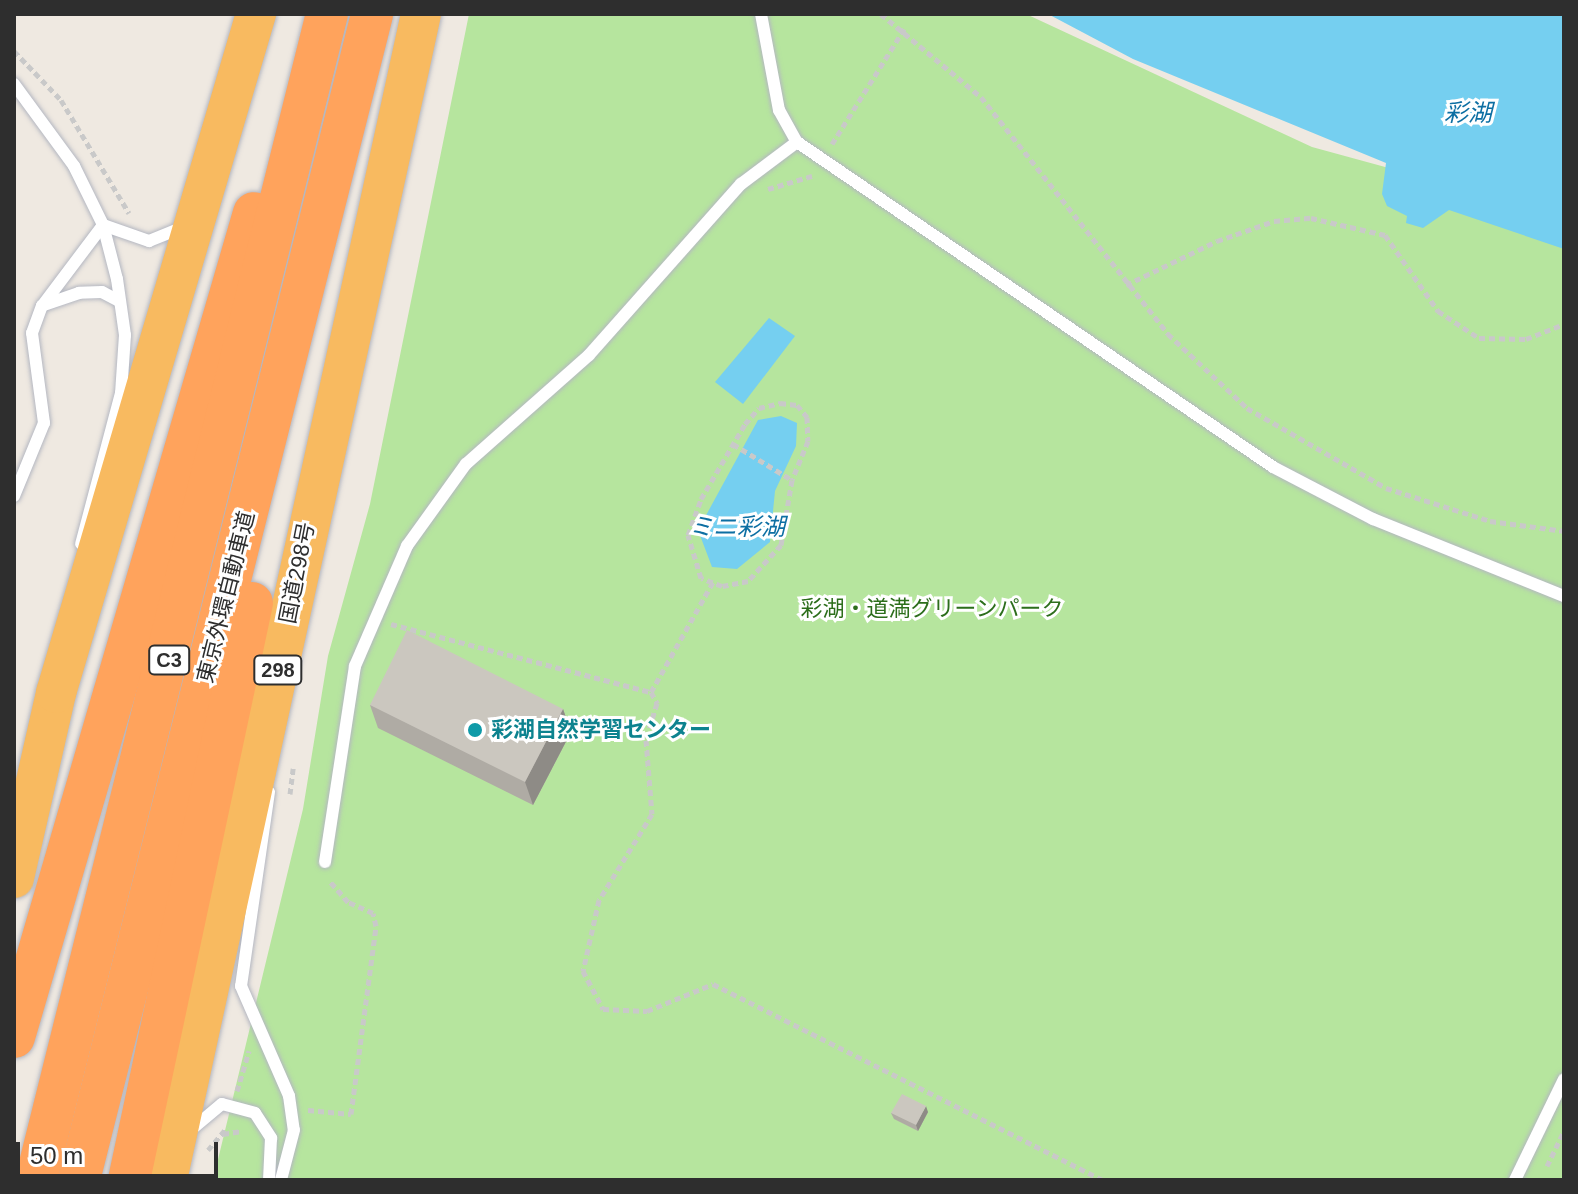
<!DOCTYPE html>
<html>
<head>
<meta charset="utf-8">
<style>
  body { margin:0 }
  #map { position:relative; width:1578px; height:1194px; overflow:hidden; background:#efe9e1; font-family:Arial,"Noto Sans JP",sans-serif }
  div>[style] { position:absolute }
  .green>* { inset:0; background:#b6e59e }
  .water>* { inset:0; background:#75cff0 }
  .path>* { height:5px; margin-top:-2.5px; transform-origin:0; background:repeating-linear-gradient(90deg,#c9c9c9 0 6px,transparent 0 10px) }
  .roads { filter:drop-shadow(0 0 2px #b4b7c1) drop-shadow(0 0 2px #b4b7c1) }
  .service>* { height:12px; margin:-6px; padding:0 6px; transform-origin:6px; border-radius:6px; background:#fff }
  .trunk>* { height:40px; margin:-20px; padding:0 20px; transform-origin:20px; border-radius:20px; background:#f8ba60 }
  .motorway>* { height:42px; margin:-21px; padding:0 21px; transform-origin:21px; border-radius:21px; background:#ffa35c }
  .wall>* { inset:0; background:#afaba4 }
  .shaded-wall>* { inset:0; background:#8e8b86 }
  .building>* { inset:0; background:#cbc7bf }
  .dots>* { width:22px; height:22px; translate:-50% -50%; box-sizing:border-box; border:4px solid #fff; border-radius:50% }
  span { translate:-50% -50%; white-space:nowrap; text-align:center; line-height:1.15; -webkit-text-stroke:6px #fff; paint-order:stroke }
  .shield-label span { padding:2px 6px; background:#fff; border:2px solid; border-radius:6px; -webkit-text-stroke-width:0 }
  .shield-label { font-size:20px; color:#2e2e2e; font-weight:700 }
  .street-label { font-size:22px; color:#2e2e2e }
  .park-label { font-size:22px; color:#2c6e1b }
  .culture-label { font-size:22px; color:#0d838f; font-weight:700 }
  .left { translate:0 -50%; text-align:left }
  .water-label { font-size:24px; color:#0d6fa3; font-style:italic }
  .frame { position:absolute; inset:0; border:16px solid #2e2e2e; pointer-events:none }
  .scale { position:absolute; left:16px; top:1142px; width:202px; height:36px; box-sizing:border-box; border:4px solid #2e2e2e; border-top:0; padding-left:10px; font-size:24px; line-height:28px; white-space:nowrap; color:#2e2e2e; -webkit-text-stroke:6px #fff; paint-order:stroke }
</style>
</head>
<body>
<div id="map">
  <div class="green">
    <div style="clip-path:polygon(469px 14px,1026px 14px,1312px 147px,1564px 216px,1564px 1180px,213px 1180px,303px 809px,328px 656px,370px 504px)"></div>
  </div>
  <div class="water">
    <div style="clip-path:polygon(1048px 14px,1564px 14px,1564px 249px,1449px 210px,1423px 228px,1406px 223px,1407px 216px,1387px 206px,1382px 194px,1386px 163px,1133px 59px)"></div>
    <div style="clip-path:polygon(769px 318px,795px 336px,743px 404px,715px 382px)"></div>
    <div style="clip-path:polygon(781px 416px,797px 423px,796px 446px,775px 491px,770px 542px,737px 569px,712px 567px,698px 530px,758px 420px)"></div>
  </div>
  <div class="path">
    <div style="left:881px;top:14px;width:130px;rotate:39.7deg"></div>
    <div style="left:981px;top:97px;width:302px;rotate:51.7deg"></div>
    <div style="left:1168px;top:334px;width:108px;rotate:43.1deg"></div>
    <div style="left:1247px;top:408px;width:160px;rotate:29.9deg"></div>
    <div style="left:1386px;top:488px;width:109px;rotate:17.6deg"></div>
    <div style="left:1490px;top:521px;width:75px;rotate:7.7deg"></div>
    <div style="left:14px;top:51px;width:68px;rotate:46.2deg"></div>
    <div style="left:61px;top:100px;width:132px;rotate:59deg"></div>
    <div style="left:832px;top:144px;width:136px;rotate:-57.9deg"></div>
    <div style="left:768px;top:189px;width:46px;rotate:-16.5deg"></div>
    <div style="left:1126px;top:285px;width:101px;rotate:-25.8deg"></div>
    <div style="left:1217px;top:241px;width:60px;rotate:-19.3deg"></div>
    <div style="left:1274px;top:221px;width:37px;rotate:-5deg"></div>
    <div style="left:1311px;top:218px;width:76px;rotate:12.9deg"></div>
    <div style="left:1385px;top:235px;width:93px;rotate:55.1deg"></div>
    <div style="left:1438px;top:311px;width:49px;rotate:33.4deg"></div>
    <div style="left:1479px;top:338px;width:47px;rotate:1.2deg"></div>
    <div style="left:1526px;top:339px;width:41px;rotate:-21.5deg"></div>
    <div style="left:780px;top:403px;width:17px;rotate:7deg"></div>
    <div style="left:797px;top:405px;width:16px;rotate:50deg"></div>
    <div style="left:807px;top:417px;width:24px;rotate:88deg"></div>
    <div style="left:808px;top:441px;width:42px;rotate:112.3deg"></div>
    <div style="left:792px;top:480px;width:66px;rotate:99.6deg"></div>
    <div style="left:781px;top:545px;width:49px;rotate:132.5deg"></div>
    <div style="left:748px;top:581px;width:26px;rotate:169deg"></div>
    <div style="left:722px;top:586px;width:22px;rotate:-159deg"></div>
    <div style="left:701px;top:578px;width:45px;rotate:-106.8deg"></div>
    <div style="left:688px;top:535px;width:38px;rotate:-70deg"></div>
    <div style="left:701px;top:499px;width:87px;rotate:-59.6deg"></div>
    <div style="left:745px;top:424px;width:21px;rotate:-49deg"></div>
    <div style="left:759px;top:408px;width:22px;rotate:-13deg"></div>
    <div style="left:733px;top:444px;width:69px;rotate:31.4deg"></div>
    <div style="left:391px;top:624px;width:269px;rotate:14.7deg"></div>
    <div style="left:651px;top:692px;width:13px;rotate:61deg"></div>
    <div style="left:657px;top:703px;width:39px;rotate:107deg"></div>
    <div style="left:646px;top:740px;width:74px;rotate:85.4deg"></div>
    <div style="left:652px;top:814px;width:101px;rotate:121.6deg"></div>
    <div style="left:599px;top:900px;width:73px;rotate:102.7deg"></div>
    <div style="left:583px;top:971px;width:43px;rotate:62.2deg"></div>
    <div style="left:603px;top:1009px;width:44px;rotate:2.6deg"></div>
    <div style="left:647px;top:1011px;width:71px;rotate:-22.2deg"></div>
    <div style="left:713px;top:984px;width:436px;rotate:26.7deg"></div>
    <div style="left:651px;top:692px;width:126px;rotate:-60.6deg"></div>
    <div style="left:290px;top:794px;width:26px;rotate:-83deg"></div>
    <div style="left:237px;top:1091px;width:42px;rotate:-73.3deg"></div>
    <div style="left:308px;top:1110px;width:43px;rotate:5.3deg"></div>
    <div style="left:351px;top:1114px;width:190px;rotate:-82.4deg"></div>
    <div style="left:376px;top:926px;width:13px;rotate:-103deg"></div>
    <div style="left:373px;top:913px;width:27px;rotate:-156deg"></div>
    <div style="left:348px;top:902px;width:29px;rotate:-131deg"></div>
    <div style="left:223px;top:1134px;width:19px;rotate:-9deg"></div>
    <div style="left:208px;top:1150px;width:30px;rotate:-50deg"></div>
    <div style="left:1547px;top:1166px;width:39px;rotate:-64deg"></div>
  </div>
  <div class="roads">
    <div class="service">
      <div style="left:761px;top:14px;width:98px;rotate:79.4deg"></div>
      <div style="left:779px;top:110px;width:37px;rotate:61deg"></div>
      <div style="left:797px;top:142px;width:576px;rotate:34.32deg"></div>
      <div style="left:1273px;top:467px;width:113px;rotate:27.5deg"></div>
      <div style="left:1373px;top:519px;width:206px;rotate:22deg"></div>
      <div style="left:14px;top:84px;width:102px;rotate:53.8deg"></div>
      <div style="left:74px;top:166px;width:66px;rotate:63.8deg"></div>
      <div style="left:103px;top:225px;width:56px;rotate:75.5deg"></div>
      <div style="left:117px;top:279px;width:57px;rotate:81.9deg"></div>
      <div style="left:125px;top:335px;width:58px;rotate:93.9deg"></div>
      <div style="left:121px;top:393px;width:156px;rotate:104.8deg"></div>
      <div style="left:119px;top:301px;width:19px;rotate:-152deg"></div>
      <div style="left:102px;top:292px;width:23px;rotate:178deg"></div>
      <div style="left:79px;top:293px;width:39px;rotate:161deg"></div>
      <div style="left:42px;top:306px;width:101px;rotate:-53deg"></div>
      <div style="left:103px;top:225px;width:49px;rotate:19.2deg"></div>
      <div style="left:149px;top:241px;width:35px;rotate:-22deg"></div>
      <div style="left:14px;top:496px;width:79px;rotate:-67.7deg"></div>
      <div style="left:44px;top:423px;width:91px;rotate:-97.6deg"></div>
      <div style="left:32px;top:333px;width:29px;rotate:-70deg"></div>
      <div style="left:269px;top:792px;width:196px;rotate:98.2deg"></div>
      <div style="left:241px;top:986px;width:120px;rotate:66.4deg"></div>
      <div style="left:289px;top:1096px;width:34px;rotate:82deg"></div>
      <div style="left:294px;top:1130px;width:52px;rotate:104.6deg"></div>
      <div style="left:325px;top:862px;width:198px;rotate:-81.3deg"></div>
      <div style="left:355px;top:666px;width:131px;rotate:-66.6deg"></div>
      <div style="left:407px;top:546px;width:101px;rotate:-54.3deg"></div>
      <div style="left:466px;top:464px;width:164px;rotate:-41.5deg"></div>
      <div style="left:589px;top:355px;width:229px;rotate:-48.4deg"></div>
      <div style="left:741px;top:184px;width:70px;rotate:-36.9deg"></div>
      <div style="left:192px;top:1129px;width:39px;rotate:-40deg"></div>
      <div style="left:222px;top:1104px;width:34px;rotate:15deg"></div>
      <div style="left:255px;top:1113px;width:30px;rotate:57deg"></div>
      <div style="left:271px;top:1138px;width:42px;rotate:92.7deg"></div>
      <div style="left:1515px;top:1180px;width:112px;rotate:-64.1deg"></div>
    </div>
    <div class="trunk">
      <div style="left:14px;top:878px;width:190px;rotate:-77.2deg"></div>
      <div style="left:56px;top:693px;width:708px;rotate:-73.59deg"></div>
      <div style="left:167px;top:1180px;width:1193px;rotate:-77.71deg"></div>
    </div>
    <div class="motorway">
      <div style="left:14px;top:1037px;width:858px;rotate:-73.76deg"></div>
      <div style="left:36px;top:1180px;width:1202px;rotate:-75.99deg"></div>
      <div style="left:79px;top:1180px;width:1202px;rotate:-75.89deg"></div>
      <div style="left:129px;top:1180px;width:590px;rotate:-77.97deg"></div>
    </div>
  </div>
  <div class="wall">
    <div style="clip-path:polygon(370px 705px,563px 709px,571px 732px,533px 805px,378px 728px)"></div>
    <div style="clip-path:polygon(928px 1112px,918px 1131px,894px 1119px,891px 1113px)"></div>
  </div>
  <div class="shaded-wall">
    <div style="clip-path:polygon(563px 709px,571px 732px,533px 805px,525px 782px)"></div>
    <div style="clip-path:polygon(926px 1106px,928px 1112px,918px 1131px,916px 1125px)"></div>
  </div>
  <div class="building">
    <div style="clip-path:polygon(407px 630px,563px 709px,525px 782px,370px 705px)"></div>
    <div style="clip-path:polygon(902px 1094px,926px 1106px,916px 1125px,891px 1113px)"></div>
  </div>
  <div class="dots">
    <div style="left:475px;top:730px;background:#0f9aa8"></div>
  </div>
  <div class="shield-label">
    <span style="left:169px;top:660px">C3</span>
    <span style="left:278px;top:670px">298</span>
  </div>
  <div class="street-label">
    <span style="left:297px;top:573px;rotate:-79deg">国道298号</span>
    <span style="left:226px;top:597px;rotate:-76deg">東京外環自動車道</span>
  </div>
  <div class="park-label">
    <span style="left:932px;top:609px">彩湖・道満グリーンパーク</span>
  </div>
  <div class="culture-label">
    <span class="left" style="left:491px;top:730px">彩湖自然学習センター</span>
  </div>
  <div class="water-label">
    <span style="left:1468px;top:113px">彩湖</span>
    <span style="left:737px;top:527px">ミニ彩湖</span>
  </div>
  <div class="frame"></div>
  <div class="scale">50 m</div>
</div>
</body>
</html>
